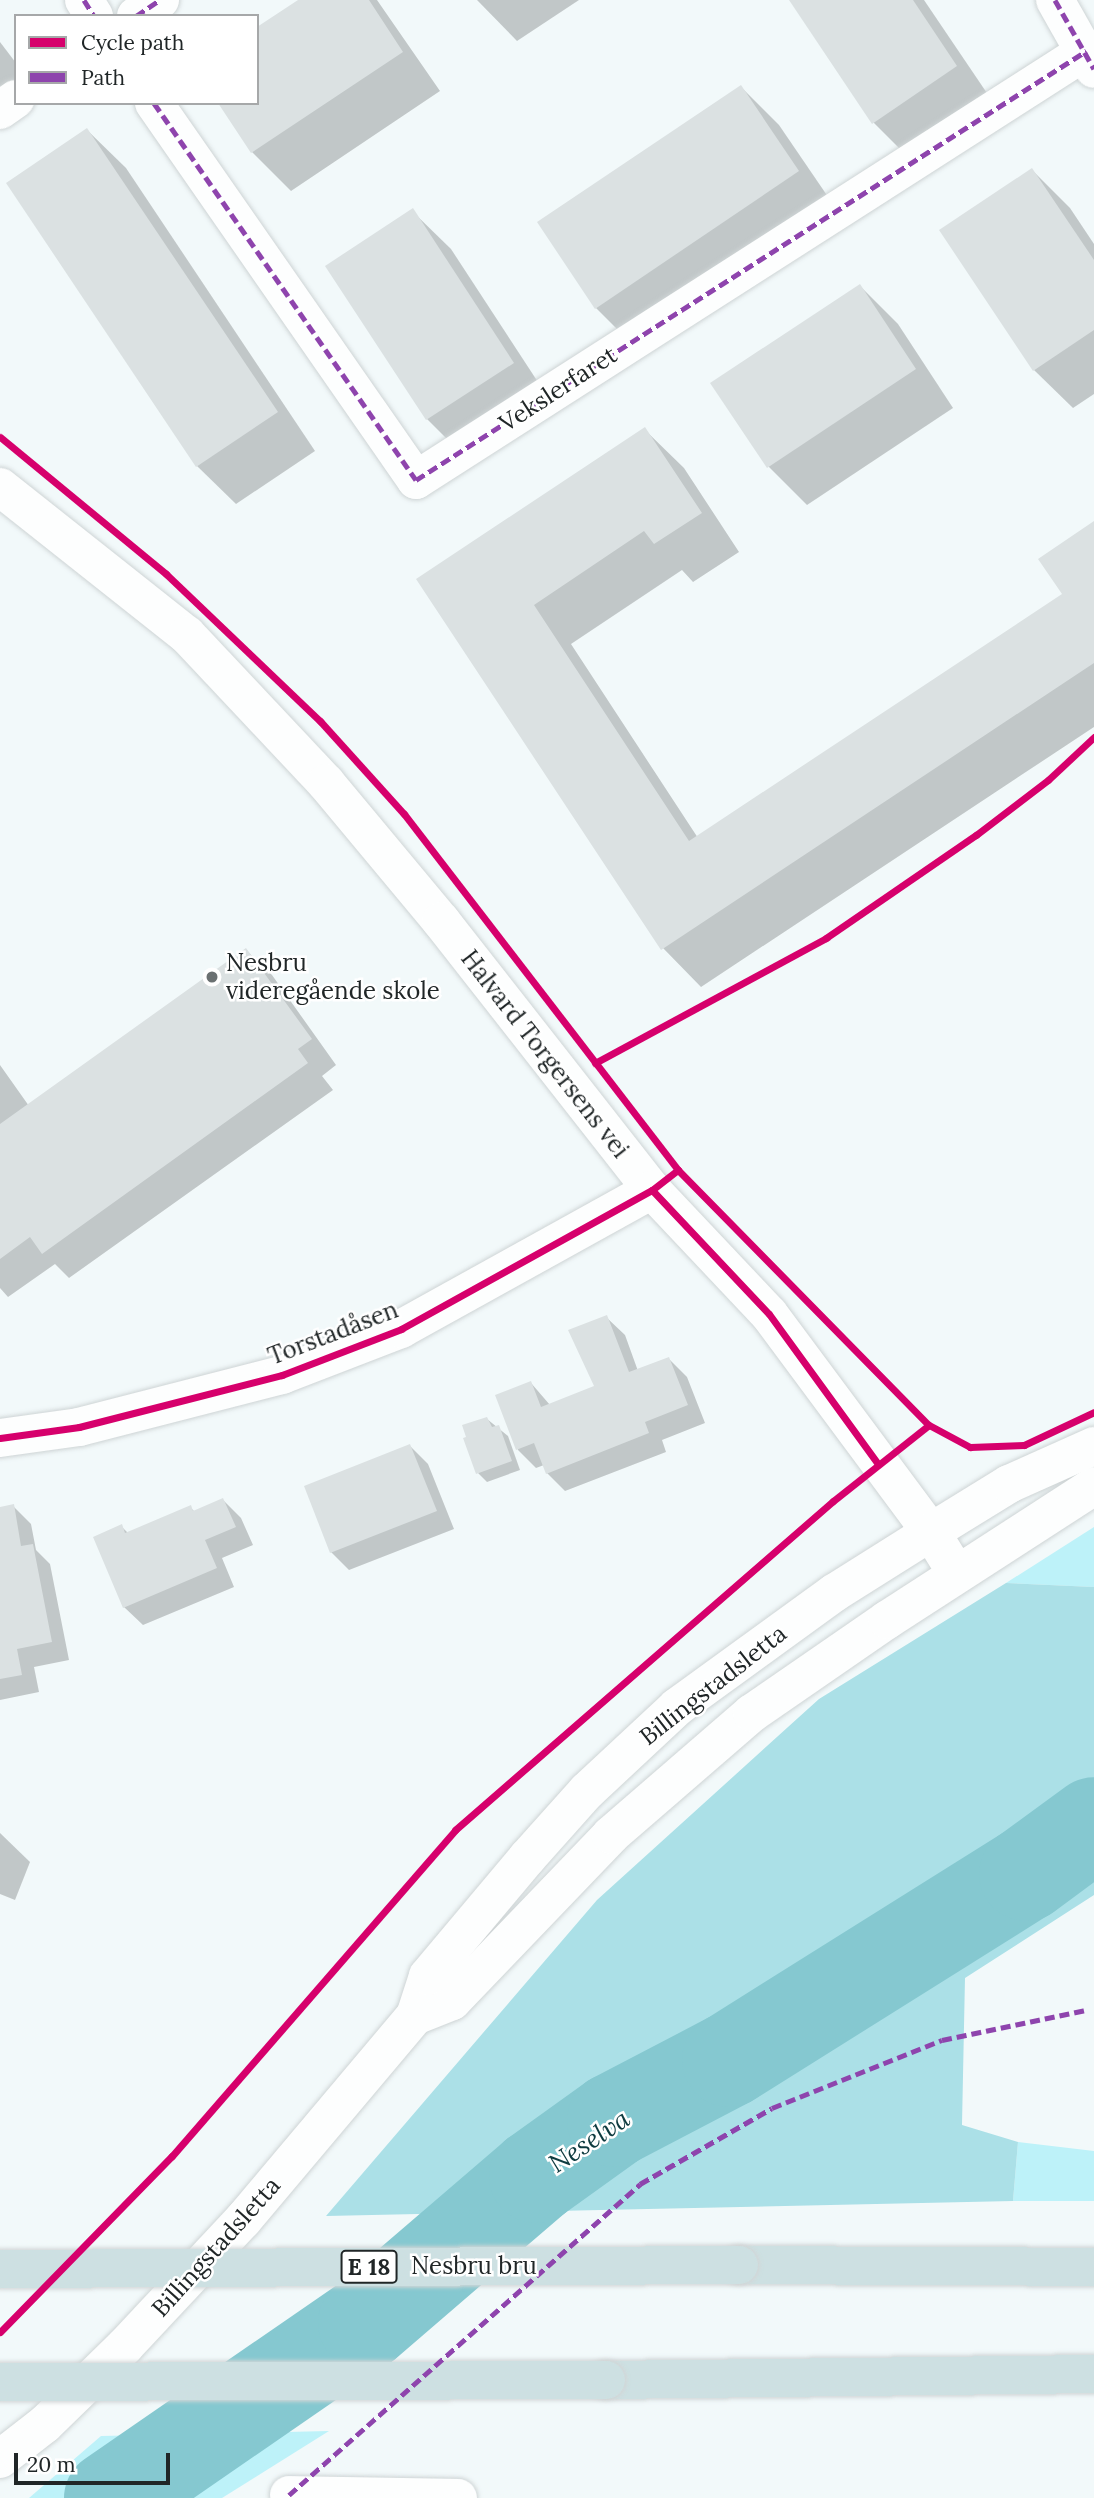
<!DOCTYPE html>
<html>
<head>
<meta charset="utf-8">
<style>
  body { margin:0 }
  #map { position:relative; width:1094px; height:2498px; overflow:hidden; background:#f2f9fa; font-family:Lora,serif }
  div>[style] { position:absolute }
  .green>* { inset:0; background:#bdf2f9 }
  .forest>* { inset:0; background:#abe0e7 }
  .shadow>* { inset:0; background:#0003 }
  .river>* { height:94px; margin:-47px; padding:0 47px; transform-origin:47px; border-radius:47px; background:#85c8d0 }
  .building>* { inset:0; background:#dbe1e2 }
  .roads { filter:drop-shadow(0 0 2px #ced4d5) drop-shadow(0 0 2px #ced4d5) }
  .street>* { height:38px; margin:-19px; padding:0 19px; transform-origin:19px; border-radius:19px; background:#fdfefe }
  .secondary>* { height:38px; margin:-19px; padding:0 19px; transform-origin:19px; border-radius:19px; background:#fdfefe }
  .highway>* { height:38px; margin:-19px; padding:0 19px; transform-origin:19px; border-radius:19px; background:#cde0e2 }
  .bridges { filter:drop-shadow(0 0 2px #d2d5d6) drop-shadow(0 0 2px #d2d5d6) }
  .highway-bridge>* { height:38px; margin:-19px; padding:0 19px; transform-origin:19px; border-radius:19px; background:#cde0e2 }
  .quiet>* { height:5px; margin-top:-2.5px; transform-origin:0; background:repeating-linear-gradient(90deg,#8e44ad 0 10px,transparent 0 15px) }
  .cycleway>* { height:7px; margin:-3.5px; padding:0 3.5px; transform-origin:3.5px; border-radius:3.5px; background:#d6006c }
  .dots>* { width:19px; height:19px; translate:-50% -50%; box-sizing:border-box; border:4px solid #fff; border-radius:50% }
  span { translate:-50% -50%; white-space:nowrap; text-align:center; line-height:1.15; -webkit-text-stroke:5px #fff; paint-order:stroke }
  .shield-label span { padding:2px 5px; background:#fff; border:2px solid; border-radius:5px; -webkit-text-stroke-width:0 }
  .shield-label { font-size:23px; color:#202627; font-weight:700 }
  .street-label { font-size:24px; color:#202627 }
  .poi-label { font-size:24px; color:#202627 }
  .left { translate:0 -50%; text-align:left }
  .water-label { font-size:26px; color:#0d3a3f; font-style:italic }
  .legend { position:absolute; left:14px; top:14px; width:245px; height:91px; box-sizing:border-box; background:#fff; border:2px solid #a6a8a9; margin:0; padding:9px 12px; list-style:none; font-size:21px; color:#202627 }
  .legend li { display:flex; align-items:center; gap:14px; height:35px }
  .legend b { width:35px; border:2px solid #a6a8a9 }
  .scale { position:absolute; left:14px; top:2453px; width:156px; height:32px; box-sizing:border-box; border:4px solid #202627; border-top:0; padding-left:9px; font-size:21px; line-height:24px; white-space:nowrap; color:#202627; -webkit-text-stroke:5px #fff; paint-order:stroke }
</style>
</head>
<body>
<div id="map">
  <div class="green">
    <div style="clip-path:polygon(1094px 1527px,1094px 1587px,1006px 1583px)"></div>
    <div style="clip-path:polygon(1018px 2142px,1094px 2151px,1094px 2201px,1013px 2201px)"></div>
    <div style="clip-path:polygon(329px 2431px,222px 2498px,29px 2498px,101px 2436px)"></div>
  </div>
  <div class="forest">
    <div style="clip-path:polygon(1006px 1583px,1094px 1587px,1094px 1895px,965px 1978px,962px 2125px,1018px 2142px,1013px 2201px,326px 2216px,597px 1900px,819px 1699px)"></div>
  </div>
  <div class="shadow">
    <div style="clip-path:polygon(301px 0,377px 0,440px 91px,291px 191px,252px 152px,220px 103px,257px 103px)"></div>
    <div style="clip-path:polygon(477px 0,579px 0,517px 41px)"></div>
    <div style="clip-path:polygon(791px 0,924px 0,995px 105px,912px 161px,874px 123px)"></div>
    <div style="clip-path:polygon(0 42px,16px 63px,16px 95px,0 105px)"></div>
    <div style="clip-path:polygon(741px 87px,779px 125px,837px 210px,634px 346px,596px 308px)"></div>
    <div style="clip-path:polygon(87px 130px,126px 168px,315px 451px,236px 504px,197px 466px)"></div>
    <div style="clip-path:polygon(1032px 170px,1070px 208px,1094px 244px,1094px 394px,1073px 408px,1034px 370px)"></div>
    <div style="clip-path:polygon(412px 211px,451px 249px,551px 402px,466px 458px,427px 419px,327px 266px)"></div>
    <div style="clip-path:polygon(860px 286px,898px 324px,953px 408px,807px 505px,769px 467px,713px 383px)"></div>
    <div style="clip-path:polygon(645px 430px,684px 468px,739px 552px,693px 582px,682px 570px,571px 644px,698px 838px,1065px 595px,1094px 524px,1094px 727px,701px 987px,663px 948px,418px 580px)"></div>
    <div style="clip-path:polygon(246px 950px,272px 975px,336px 1065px,322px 1076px,333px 1090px,69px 1278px,55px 1264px,8px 1297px,0 1288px,0 1065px,29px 1106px)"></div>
    <div style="clip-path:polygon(606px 1317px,625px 1335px,638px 1371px,669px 1359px,687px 1377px,705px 1423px,662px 1440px,666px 1452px,565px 1491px,547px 1473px,544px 1465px,536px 1468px,518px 1450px,497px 1396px,531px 1383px,550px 1405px,597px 1387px,570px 1331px)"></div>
    <div style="clip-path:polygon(487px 1419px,508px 1436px,520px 1470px,487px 1482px,478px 1473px)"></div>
    <div style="clip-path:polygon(410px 1446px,428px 1464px,454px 1529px,349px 1570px,331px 1552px)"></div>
    <div style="clip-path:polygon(223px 1500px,241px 1518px,253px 1545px,222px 1558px,234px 1587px,143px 1625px,124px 1607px,121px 1526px,128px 1533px,190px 1507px,195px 1512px)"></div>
    <div style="clip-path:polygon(13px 1506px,31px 1524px,36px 1550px,50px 1564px,69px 1660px,34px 1667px,39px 1692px,0 1700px,0 1509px)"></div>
    <div style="clip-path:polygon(0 1833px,30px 1862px,15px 1900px,0 1894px)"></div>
  </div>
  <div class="river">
    <div style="left:111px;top:2498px;width:308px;rotate:-34.6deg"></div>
    <div style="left:365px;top:2323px;width:225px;rotate:-40.7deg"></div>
    <div style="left:536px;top:2176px;width:96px;rotate:-35.7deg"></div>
    <div style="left:614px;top:2120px;width:130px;rotate:-27.6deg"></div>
    <div style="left:729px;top:2060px;width:350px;rotate:-32.1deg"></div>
    <div style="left:1026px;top:1874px;width:84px;rotate:-36.3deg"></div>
  </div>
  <div class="building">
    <div style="clip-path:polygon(298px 0,369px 0,403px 52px,251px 153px,218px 103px,257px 103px,257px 27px)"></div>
    <div style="clip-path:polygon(789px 0,913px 0,957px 66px,872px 124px)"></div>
    <div style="clip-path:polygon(741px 85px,799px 171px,595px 309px,537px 222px)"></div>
    <div style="clip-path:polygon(87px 128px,278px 412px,196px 467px,6px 183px)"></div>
    <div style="clip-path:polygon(1032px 168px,1094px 260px,1094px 330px,1033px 371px,939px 230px)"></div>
    <div style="clip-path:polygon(413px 208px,514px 363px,426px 420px,325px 266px)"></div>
    <div style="clip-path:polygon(860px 284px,916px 369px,767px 468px,710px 383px)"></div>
    <div style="clip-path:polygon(645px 427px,702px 513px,654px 544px,644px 531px,534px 605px,689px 841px,1062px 594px,1038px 559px,1094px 521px,1094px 663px,661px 950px,416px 579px)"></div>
    <div style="clip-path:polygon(246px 948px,312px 1039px,298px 1049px,308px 1063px,42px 1254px,30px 1237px,0 1259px,0 1124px)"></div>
    <div style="clip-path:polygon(607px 1315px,629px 1372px,669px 1357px,688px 1405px,645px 1422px,649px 1433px,546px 1474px,534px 1443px,516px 1450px,495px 1395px,531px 1381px,541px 1407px,594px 1386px,568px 1330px)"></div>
    <div style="clip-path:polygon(487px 1417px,492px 1427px,499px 1425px,512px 1461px,476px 1474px,463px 1438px,466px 1437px,462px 1425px)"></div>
    <div style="clip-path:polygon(410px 1444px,437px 1511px,330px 1553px,304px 1486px)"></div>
    <div style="clip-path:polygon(223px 1498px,236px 1527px,205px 1540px,217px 1568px,123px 1608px,93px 1537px,122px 1524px,125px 1533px,191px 1505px,193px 1511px)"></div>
    <div style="clip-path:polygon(14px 1504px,21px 1546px,33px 1544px,52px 1642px,17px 1649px,22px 1675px,0 1679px,0 1507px)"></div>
  </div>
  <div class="roads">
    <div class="street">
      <div style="left:84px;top:0;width:19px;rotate:58deg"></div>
      <div style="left:1055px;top:0;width:79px;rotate:60.5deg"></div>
      <div style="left:136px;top:16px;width:29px;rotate:-34deg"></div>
      <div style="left:154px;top:103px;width:459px;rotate:55.2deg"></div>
      <div style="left:416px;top:480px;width:796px;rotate:-32.63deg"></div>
      <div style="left:0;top:110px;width:19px;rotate:-35deg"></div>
      <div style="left:0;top:487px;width:238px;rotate:38.4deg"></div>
      <div style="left:187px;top:635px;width:203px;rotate:46.8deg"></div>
      <div style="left:326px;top:783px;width:180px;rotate:50.2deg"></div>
      <div style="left:441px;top:921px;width:342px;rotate:51.9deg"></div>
      <div style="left:652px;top:1190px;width:170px;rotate:46.7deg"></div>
      <div style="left:769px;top:1314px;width:272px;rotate:53.4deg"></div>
      <div style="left:931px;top:1532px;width:49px;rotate:58.2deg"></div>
      <div style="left:0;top:1438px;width:80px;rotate:-7.9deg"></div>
      <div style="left:79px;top:1427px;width:210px;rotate:-14.4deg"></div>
      <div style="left:282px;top:1375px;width:128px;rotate:-21.1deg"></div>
      <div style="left:401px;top:1329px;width:287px;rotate:-29deg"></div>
      <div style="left:289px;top:2495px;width:169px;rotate:1deg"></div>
    </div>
    <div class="secondary">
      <div style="left:415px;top:2016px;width:40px;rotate:-22deg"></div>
      <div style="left:452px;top:2001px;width:230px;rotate:-46.2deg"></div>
      <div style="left:611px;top:1835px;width:186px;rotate:-40.9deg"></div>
      <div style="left:752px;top:1713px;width:164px;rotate:-34.6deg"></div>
      <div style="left:887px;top:1620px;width:247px;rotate:-32.9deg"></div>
      <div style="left:0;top:2459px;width:57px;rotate:-37.9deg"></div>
      <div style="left:45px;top:2424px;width:112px;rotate:-44.3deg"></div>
      <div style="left:125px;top:2346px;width:173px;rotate:-46.9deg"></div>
      <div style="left:243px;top:2220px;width:267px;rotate:-49.9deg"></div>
      <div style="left:415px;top:2016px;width:42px;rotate:-72deg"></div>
      <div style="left:428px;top:1976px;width:154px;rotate:-50deg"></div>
      <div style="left:527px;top:1858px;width:90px;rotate:-48.2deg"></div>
      <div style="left:587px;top:1791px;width:123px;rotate:-43deg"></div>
      <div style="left:677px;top:1707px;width:194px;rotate:-36deg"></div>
      <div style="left:834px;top:1593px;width:115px;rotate:-32.2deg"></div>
      <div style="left:931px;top:1532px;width:92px;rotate:-31.6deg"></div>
      <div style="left:1009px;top:1484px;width:93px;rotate:-24.1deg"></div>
    </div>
    <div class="highway">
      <div style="left:739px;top:2265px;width:355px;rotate:0.3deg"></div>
      <div style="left:606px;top:2380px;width:488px;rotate:-0.7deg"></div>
    </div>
  </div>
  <div class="bridges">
    <div class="highway-bridge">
      <div style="left:0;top:2269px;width:739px;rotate:-0.31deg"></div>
      <div style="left:0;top:2382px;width:606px;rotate:-0.19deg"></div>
    </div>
  </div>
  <div class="quiet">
    <div style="left:84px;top:0;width:19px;rotate:58deg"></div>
    <div style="left:1055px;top:0;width:79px;rotate:60.5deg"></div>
    <div style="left:136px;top:16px;width:29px;rotate:-34deg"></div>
    <div style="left:154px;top:103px;width:459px;rotate:55.2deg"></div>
    <div style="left:416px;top:480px;width:796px;rotate:-32.63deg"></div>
    <div style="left:289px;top:2495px;width:469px;rotate:-41.5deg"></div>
    <div style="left:640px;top:2184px;width:152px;rotate:-29.9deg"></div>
    <div style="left:772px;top:2108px;width:183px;rotate:-21.8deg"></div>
    <div style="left:942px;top:2040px;width:147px;rotate:-11.8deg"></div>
  </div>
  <div class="cycleway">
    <div style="left:0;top:437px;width:215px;rotate:39.5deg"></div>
    <div style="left:166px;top:574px;width:213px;rotate:43.7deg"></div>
    <div style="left:320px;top:721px;width:125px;rotate:47.9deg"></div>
    <div style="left:404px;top:814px;width:449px;rotate:52.4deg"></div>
    <div style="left:678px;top:1170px;width:358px;rotate:45.5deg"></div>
    <div style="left:929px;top:1425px;width:47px;rotate:28.2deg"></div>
    <div style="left:970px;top:1447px;width:54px;rotate:-2.1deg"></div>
    <div style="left:1024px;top:1445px;width:77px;rotate:-25.2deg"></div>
    <div style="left:595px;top:1063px;width:263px;rotate:-28.4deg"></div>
    <div style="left:826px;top:938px;width:182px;rotate:-34.5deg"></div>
    <div style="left:976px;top:835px;width:91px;rotate:-37.4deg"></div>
    <div style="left:1048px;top:780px;width:63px;rotate:-43.1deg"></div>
    <div style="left:652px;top:1190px;width:170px;rotate:46.7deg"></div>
    <div style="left:769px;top:1314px;width:185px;rotate:54deg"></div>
    <div style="left:0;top:1438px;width:80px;rotate:-7.9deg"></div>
    <div style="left:79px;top:1427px;width:210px;rotate:-14.4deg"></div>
    <div style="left:282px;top:1375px;width:128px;rotate:-21.1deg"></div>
    <div style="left:401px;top:1329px;width:287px;rotate:-29deg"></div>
    <div style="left:652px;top:1190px;width:33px;rotate:-38deg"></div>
    <div style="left:0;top:2332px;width:246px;rotate:-45.7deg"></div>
    <div style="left:172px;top:2156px;width:432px;rotate:-49deg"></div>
    <div style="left:455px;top:1830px;width:501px;rotate:-41.04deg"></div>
    <div style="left:833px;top:1501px;width:122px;rotate:-38.4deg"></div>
  </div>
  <div class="dots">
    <div style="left:212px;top:977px;background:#6a7071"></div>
  </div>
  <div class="shield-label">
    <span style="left:369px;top:2267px">E 18</span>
  </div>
  <div class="street-label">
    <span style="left:558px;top:389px;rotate:-33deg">Vekslerfaret</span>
    <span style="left:545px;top:1054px;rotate:52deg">Halvard Torgersens vei</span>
    <span style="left:333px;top:1333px;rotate:-21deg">Torstadåsen</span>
    <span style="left:713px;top:1685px;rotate:-38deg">Billingstadsletta</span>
    <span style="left:216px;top:2247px;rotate:-48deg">Billingstadsletta</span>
    <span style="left:474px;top:2266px">Nesbru bru</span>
  </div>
  <div class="poi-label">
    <span class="left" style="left:226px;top:977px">Nesbru<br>videregående skole</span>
  </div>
  <div class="water-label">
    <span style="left:589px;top:2141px;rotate:-34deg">Neselva</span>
  </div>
  <ul class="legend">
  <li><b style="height:9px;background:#d6006c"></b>Cycle path</li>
  <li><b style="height:9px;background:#8e44ad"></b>Path</li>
  </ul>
  <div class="scale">20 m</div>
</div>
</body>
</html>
